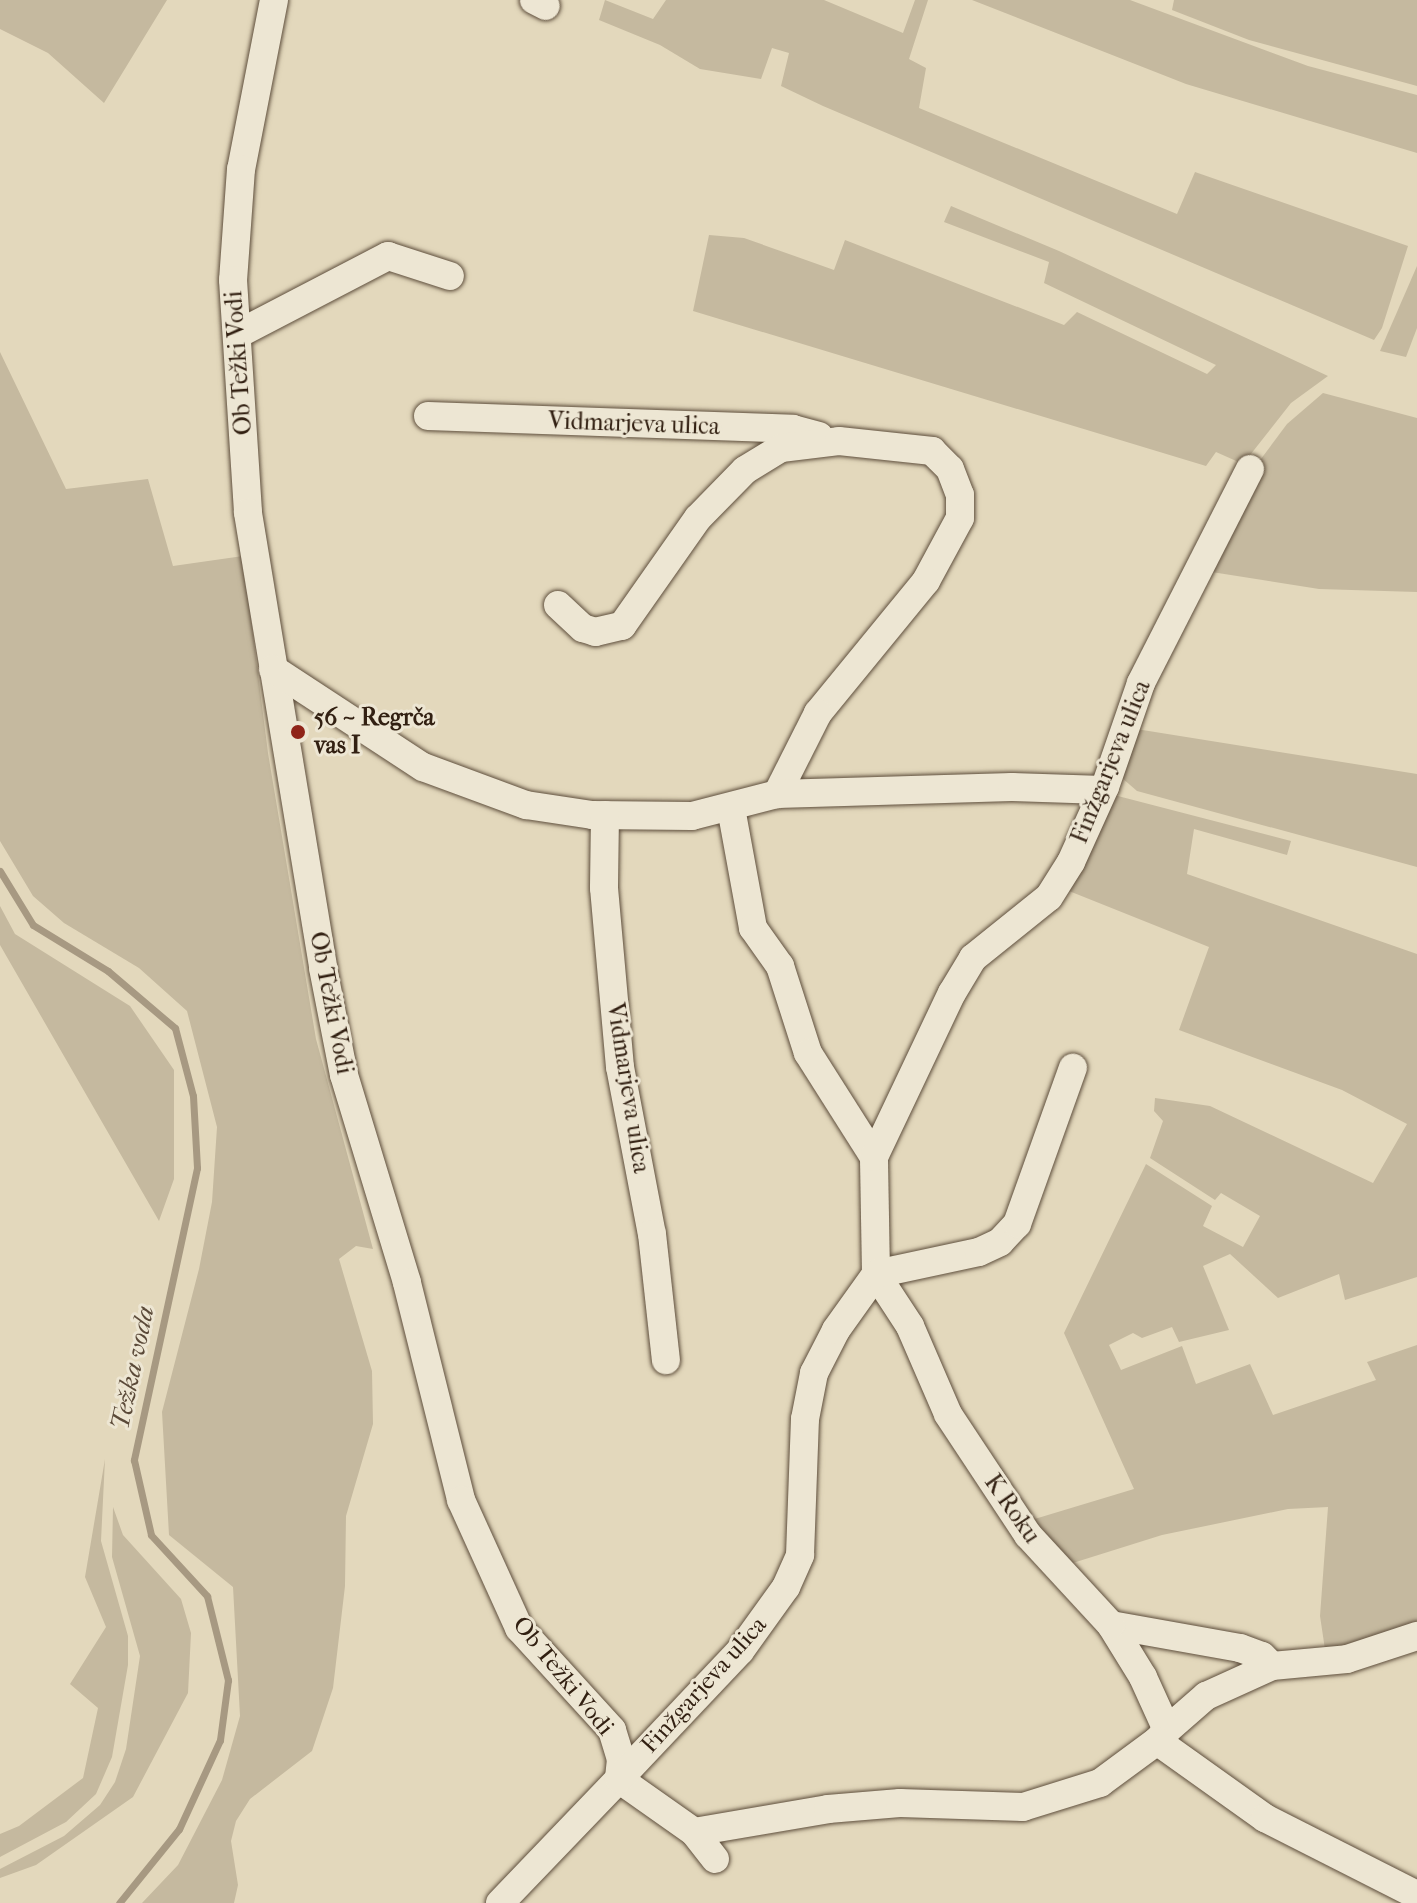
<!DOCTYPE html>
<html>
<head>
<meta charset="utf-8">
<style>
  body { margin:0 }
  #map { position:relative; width:1417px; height:1903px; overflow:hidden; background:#e3d8bc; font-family:"IM FELL French Canon",serif }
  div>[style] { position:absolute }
  .green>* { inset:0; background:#c5b99f }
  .stream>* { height:7px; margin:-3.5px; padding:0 3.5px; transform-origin:3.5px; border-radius:3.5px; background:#a79982 }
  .roads { filter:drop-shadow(0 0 2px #5e4e3c) drop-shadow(0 0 2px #5e4e3c) }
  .minor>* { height:28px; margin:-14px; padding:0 14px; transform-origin:14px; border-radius:14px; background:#ede6d3 }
  .dots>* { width:22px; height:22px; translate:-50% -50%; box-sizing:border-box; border:4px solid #ede6d3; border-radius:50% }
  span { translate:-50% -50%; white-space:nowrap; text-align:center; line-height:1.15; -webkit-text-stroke:6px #ede6d3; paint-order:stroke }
  .street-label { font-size:24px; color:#322012 }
  .poi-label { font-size:24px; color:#322012; font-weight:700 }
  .left { translate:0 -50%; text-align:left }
  .water-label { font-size:26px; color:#5b4a39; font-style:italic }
</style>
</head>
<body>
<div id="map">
  <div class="green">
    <div style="clip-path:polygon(0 0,167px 0,104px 103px,48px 53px,0 29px)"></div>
    <div style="clip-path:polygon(605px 0,653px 19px,666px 0,824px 0,903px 33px,915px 0,928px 0,909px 59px,926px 68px,919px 108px,1177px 214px,1195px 172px,1408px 246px,1382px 328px,1374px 340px,823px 106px,781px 86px,789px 53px,772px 48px,761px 79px,700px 69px,660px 45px,599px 20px)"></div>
    <div style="clip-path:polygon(972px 0,1130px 0,1308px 66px,1417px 95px,1417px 153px,1186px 84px)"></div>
    <div style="clip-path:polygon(1174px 0,1417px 0,1417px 86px,1249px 40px,1172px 10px)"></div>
    <div style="clip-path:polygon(951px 206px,1059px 251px,1328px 376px,1291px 403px,1243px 464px,1216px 452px,1206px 466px,693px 311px,709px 235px,744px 238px,834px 270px,845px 240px,1064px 325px,1077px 312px,1207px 374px,1216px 365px,1044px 283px,1049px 262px,944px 222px)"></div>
    <div style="clip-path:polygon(1417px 266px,1417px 328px,1406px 357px,1380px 351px)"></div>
    <div style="clip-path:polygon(0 352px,66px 489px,148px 479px,173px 566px,243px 556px,268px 753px,316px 1039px,373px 1249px,356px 1246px,339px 1259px,372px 1371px,373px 1424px,346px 1516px,345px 1586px,333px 1688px,312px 1751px,250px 1799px,236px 1821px,231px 1841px,238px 1885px,234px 1903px,142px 1903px,178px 1865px,222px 1780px,240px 1716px,233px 1587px,169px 1535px,162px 1412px,199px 1269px,212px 1202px,217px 1127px,187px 1011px,139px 968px,64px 923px,33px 896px,0 841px)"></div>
    <div style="clip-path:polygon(1323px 393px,1417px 418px,1417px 592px,1319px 589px,1199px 570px,1252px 471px,1287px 424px)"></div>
    <div style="clip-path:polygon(1130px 728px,1417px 774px,1417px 867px,1137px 791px,1122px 778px)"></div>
    <div style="clip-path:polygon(1114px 795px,1291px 841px,1287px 855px,1194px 829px,1187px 874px,1417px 954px,1417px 1277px,1345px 1300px,1339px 1274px,1278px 1298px,1230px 1254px,1203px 1266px,1229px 1330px,1179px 1342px,1172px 1327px,1142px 1338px,1133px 1333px,1109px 1345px,1121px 1370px,1182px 1346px,1196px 1384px,1250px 1364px,1273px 1415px,1376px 1380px,1367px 1362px,1417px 1345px,1417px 1628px,1326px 1656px,1320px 1616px,1328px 1507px,1288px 1509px,1162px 1535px,1060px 1567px,1028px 1521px,1134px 1489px,1064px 1333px,1146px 1164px,1212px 1206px,1203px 1226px,1243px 1247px,1260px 1216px,1221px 1193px,1215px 1200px,1150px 1158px,1163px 1121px,1154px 1111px,1155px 1098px,1210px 1106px,1373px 1183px,1407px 1124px,1342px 1090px,1179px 1030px,1209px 947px,1059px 887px)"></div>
    <div style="clip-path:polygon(0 906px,15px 934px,130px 1006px,174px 1070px,174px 1179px,159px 1221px,0 945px)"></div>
    <div style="clip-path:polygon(105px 1459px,101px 1541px,128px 1636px,128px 1665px,112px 1757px,96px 1794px,66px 1822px,0 1857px,0 1834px,19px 1826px,83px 1778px,98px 1708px,70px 1684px,106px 1627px,85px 1577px)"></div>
    <div style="clip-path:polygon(113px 1507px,123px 1535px,181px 1599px,191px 1633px,188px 1693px,133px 1797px,36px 1865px,0 1878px,0 1869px,64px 1836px,100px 1805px,115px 1782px,126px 1749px,140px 1656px,112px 1557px)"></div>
  </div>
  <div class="stream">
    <div style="left:0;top:871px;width:63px;rotate:58.6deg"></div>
    <div style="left:33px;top:925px;width:88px;rotate:31.5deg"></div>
    <div style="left:108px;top:971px;width:88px;rotate:40.4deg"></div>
    <div style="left:175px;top:1028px;width:70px;rotate:75.2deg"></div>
    <div style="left:193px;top:1096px;width:72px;rotate:86.8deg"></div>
    <div style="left:197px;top:1168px;width:299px;rotate:102.2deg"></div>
    <div style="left:134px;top:1460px;width:77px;rotate:77.2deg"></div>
    <div style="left:151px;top:1535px;width:83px;rotate:47.4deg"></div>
    <div style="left:207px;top:1596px;width:87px;rotate:76deg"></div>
    <div style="left:228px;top:1680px;width:61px;rotate:97.6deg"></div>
    <div style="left:220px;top:1740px;width:98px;rotate:114.7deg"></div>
    <div style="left:179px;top:1829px;width:95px;rotate:129deg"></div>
  </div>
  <div class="roads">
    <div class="minor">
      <div style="left:274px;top:0;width:172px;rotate:101deg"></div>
      <div style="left:241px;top:169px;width:111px;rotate:94.1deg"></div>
      <div style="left:233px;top:280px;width:233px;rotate:86.3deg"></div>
      <div style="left:248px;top:513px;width:461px;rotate:80.6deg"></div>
      <div style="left:323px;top:968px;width:109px;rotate:78.9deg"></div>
      <div style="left:344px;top:1075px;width:217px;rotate:73.1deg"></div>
      <div style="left:407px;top:1283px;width:224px;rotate:76deg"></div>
      <div style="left:461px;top:1500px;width:141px;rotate:65.6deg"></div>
      <div style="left:519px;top:1628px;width:138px;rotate:47.6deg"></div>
      <div style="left:612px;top:1730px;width:30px;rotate:73deg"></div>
      <div style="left:621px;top:1759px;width:20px;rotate:96deg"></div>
      <div style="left:619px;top:1779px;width:172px;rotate:133.8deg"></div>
      <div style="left:534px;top:0;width:13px;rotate:27deg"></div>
      <div style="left:238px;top:334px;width:169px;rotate:-27.5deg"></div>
      <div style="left:388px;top:256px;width:65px;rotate:17.9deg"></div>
      <div style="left:428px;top:416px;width:365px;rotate:2deg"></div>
      <div style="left:793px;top:429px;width:27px;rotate:15deg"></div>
      <div style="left:558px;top:605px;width:34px;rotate:43deg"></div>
      <div style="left:583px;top:628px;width:13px;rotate:18deg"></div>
      <div style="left:595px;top:632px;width:28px;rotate:-13deg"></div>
      <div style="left:622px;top:626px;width:132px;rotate:-54.9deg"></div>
      <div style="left:698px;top:518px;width:67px;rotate:-45.6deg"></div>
      <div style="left:745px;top:470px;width:42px;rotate:-31.4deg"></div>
      <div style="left:781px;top:448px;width:58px;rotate:-6.9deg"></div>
      <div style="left:839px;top:441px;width:94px;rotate:6.1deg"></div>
      <div style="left:932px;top:451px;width:25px;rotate:45deg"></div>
      <div style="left:950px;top:469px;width:28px;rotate:69deg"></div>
      <div style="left:960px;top:495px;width:23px;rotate:90deg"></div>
      <div style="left:960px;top:518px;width:72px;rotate:118.4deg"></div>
      <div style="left:926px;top:581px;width:171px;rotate:129.3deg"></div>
      <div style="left:818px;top:713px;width:91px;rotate:116.8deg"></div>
      <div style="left:273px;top:669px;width:179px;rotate:33.2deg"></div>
      <div style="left:423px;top:767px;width:110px;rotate:20.3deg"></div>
      <div style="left:526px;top:805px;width:67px;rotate:8.6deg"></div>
      <div style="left:592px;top:815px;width:100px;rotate:0.6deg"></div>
      <div style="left:692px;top:816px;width:88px;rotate:-14.5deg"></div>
      <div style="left:777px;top:794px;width:235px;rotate:-1.7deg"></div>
      <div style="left:1012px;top:787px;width:91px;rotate:1.9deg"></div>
      <div style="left:731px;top:808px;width:122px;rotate:79.6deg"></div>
      <div style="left:753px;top:928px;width:47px;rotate:54.6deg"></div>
      <div style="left:780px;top:966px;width:91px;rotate:72.2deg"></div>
      <div style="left:808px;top:1053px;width:123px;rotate:57.6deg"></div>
      <div style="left:605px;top:815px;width:73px;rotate:90.8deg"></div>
      <div style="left:604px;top:888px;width:180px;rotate:84.9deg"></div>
      <div style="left:620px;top:1067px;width:170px;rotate:79.2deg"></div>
      <div style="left:652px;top:1234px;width:127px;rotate:83.7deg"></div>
      <div style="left:1111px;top:1625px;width:131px;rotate:10.1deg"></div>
      <div style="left:1240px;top:1648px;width:23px;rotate:20deg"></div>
      <div style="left:1262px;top:1656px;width:14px;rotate:45deg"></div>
      <div style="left:1167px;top:1730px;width:52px;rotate:-41.1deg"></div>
      <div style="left:1206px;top:1696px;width:72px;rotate:-24.4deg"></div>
      <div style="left:1272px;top:1666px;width:75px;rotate:-5.3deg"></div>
      <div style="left:1347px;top:1659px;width:74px;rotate:-18.2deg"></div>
      <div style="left:1157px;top:1741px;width:15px;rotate:-48deg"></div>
      <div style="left:1167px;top:1730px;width:58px;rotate:-114.4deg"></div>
      <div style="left:1143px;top:1677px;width:61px;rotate:-121.6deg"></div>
      <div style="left:1111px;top:1625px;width:122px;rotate:-132.7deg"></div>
      <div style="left:1028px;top:1535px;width:145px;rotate:-123.5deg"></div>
      <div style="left:948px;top:1414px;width:96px;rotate:-113.4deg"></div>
      <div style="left:910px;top:1326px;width:62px;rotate:-123.2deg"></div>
      <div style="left:876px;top:1274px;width:117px;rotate:-91deg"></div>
      <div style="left:874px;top:1157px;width:182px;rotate:-64.6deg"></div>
      <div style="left:952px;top:993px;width:41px;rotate:-59deg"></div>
      <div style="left:973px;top:958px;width:97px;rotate:-38.8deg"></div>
      <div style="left:1049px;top:897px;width:41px;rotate:-57.8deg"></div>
      <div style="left:1071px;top:862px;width:82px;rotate:-65.6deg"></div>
      <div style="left:1105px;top:787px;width:110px;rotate:-70.9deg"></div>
      <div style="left:1141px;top:683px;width:240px;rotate:-63deg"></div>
      <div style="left:694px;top:1832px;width:136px;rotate:-9.7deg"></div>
      <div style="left:828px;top:1809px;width:72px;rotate:-4.8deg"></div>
      <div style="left:900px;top:1803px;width:123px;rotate:1.9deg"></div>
      <div style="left:1023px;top:1807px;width:81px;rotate:-17.3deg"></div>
      <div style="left:1100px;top:1783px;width:71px;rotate:-36.4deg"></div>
      <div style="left:1157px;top:1741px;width:133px;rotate:35.5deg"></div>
      <div style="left:1265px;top:1818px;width:170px;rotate:26.9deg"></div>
      <div style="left:715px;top:1859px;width:34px;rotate:-128deg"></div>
      <div style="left:694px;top:1832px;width:92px;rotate:-144.8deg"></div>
      <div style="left:619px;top:1779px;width:176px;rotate:-46.6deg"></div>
      <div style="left:740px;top:1651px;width:79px;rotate:-54.3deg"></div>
      <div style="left:786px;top:1587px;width:35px;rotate:-66deg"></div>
      <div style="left:800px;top:1555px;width:136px;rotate:-87.9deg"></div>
      <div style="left:805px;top:1419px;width:47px;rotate:-78.9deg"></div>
      <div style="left:814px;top:1373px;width:48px;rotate:-62.9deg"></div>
      <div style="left:836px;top:1330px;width:69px;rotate:-54.5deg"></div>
      <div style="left:876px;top:1274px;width:105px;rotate:-12.1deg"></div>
      <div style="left:979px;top:1252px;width:23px;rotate:-25deg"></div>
      <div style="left:1000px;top:1242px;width:25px;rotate:-47deg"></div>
      <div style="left:1017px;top:1224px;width:166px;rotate:-70.3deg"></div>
    </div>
  </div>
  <div class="dots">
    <div style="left:298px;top:732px;background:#8f2418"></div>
  </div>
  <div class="street-label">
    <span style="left:239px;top:363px;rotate:-94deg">Ob Težki Vodi</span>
    <span style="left:634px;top:424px;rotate:2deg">Vidmarjeva ulica</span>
    <span style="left:1111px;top:762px;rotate:-68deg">Finžgarjeva ulica</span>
    <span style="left:331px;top:1003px;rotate:79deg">Ob Težki Vodi</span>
    <span style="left:628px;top:1088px;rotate:81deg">Vidmarjeva ulica</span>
    <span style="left:1012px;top:1509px;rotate:55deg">K Roku</span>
    <span style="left:563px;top:1676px;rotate:51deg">Ob Težki Vodi</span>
    <span style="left:704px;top:1685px;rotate:-48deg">Finžgarjeva ulica</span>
  </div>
  <div class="poi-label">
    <span class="left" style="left:314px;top:732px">56 ~ Regrča<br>vas I</span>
  </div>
  <div class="water-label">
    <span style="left:133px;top:1368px;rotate:-78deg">Težka voda</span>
  </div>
</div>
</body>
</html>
